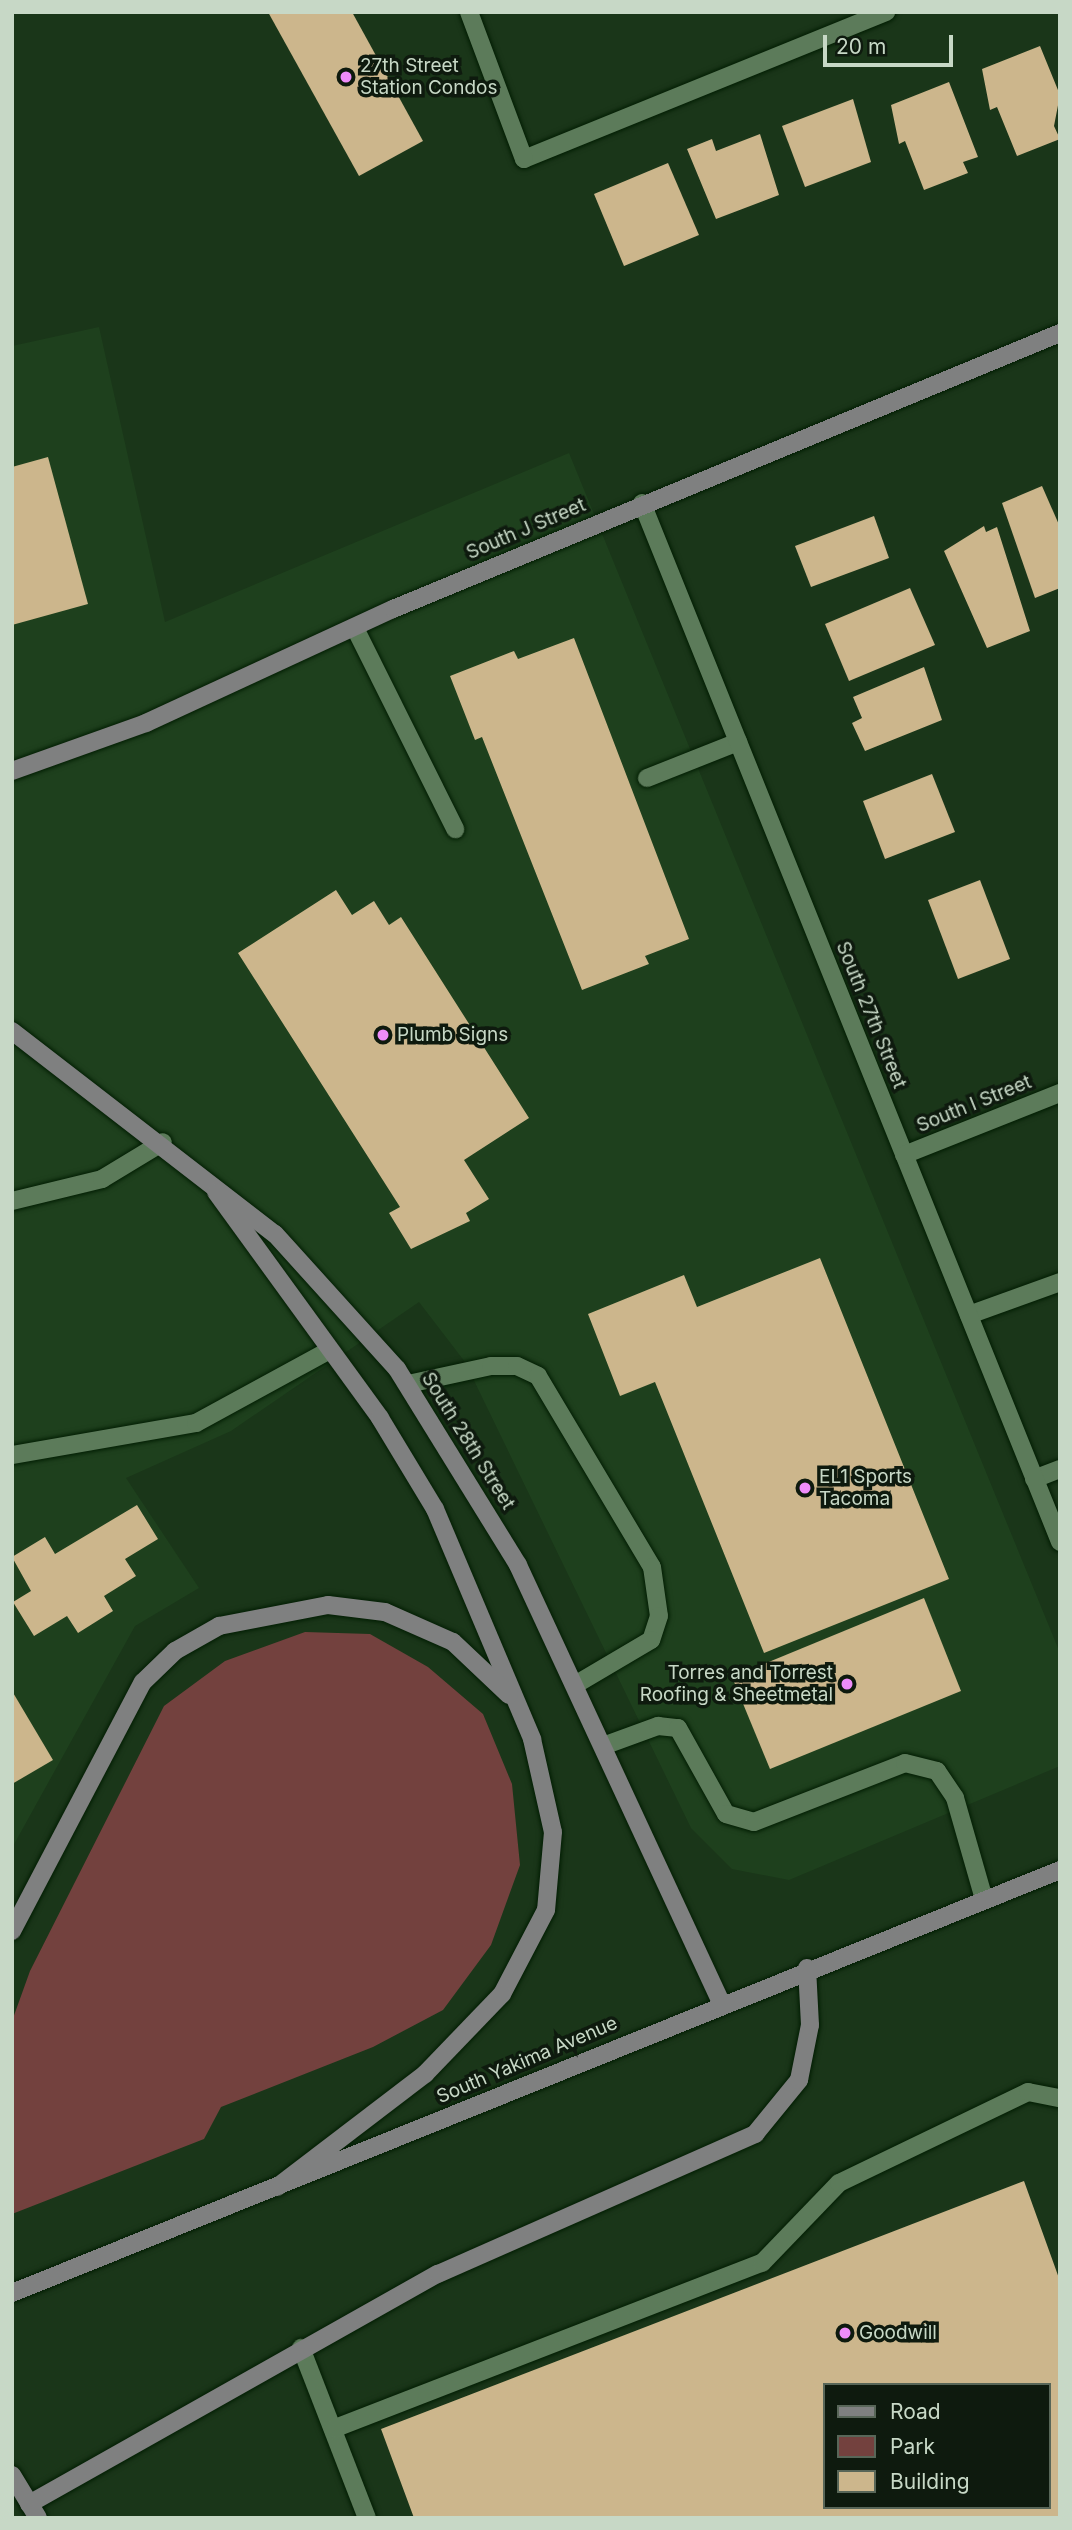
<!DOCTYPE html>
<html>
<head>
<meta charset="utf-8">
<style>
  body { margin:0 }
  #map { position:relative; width:1072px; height:2530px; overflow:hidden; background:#1a3619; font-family:Inter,sans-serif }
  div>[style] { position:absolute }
  .built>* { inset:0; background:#1e401d }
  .green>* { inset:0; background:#73413e }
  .building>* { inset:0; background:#ccb68c }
  .roads { filter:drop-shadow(0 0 2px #021d03) drop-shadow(0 0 2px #021d03) }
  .lane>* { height:18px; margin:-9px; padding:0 9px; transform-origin:9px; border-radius:9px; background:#5c7b5a }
  .street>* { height:18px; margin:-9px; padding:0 9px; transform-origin:9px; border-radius:9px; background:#5c7b5a }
  .secondary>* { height:18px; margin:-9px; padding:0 9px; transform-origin:9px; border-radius:9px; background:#7f8080 }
  .dots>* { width:19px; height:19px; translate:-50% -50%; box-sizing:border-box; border:4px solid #0e1a0e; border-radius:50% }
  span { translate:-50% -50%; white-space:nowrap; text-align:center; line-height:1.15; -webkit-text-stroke:7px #0e1a0e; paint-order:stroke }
  .poi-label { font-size:19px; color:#c7d8c6 }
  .left { translate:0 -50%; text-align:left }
  .right { translate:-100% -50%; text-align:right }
  .street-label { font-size:19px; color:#c7d8c6 }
  .frame { position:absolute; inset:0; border:14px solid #c7d8c6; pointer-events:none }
  .legend { position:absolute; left:823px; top:2383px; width:228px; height:126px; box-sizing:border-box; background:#0e1a0e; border:2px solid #586658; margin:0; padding:9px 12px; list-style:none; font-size:21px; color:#c7d8c6 }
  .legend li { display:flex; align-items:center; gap:14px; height:35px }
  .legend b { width:35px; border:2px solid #586658 }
  .scale { position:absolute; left:823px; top:35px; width:130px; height:32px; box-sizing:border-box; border:4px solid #c7d8c6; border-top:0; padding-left:9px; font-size:21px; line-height:24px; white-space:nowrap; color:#c7d8c6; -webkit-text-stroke:5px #0e1a0e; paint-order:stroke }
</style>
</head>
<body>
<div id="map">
  <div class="built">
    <div style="clip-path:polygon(99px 327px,165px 622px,569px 453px,1060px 1653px,1060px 1766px,789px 1880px,732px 1869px,691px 1828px,465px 1362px,419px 1302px,231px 1431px,126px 1478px,199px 1588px,135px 1626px,12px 1848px,12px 346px)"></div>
  </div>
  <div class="green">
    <div style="clip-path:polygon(305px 1632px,370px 1634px,428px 1667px,483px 1714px,512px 1784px,520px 1865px,491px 1945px,443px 2010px,373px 2047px,221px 2107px,204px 2139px,12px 2214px,12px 2021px,30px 1971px,164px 1706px,225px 1661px)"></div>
  </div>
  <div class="building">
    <div style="clip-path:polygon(268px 12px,352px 12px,423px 141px,359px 176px)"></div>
    <div style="clip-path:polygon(1040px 46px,1060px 95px,1054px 126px,1060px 139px,1017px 156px,997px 107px,990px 110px,982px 69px)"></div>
    <div style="clip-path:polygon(949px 82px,978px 157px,963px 162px,968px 173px,924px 190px,905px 141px,899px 144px,891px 105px)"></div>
    <div style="clip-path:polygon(853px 99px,871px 162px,805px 187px,782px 126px)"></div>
    <div style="clip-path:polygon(760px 134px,779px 195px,716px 219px,687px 149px,712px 139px,716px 151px)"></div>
    <div style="clip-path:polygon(668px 163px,699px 235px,624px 266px,594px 194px)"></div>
    <div style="clip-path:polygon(48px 457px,88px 604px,12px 625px,12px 467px)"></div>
    <div style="clip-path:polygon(1042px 486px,1060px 527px,1060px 588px,1035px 598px,1002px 503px)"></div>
    <div style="clip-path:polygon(874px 516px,889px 558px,811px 587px,795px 546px)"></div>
    <div style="clip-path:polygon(984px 526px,986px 532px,997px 527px,1030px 631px,987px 648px,944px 551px)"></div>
    <div style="clip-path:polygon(910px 588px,935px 645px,849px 681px,825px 624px)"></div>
    <div style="clip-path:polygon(574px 638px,689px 939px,645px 956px,649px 964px,582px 990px,482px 737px,475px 740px,450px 676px,514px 651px,518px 659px)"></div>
    <div style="clip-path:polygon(924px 667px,942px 720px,865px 751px,852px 723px,862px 718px,853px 697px)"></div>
    <div style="clip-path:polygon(932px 774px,955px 832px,885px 859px,863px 801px)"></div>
    <div style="clip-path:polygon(980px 880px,1010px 959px,958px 979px,928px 900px)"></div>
    <div style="clip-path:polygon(336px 890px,352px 915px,374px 901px,389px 925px,401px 917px,529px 1118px,464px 1160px,489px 1199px,466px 1213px,470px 1221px,411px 1249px,389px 1213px,400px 1207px,238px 953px)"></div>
    <div style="clip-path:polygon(820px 1258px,949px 1579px,764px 1653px,655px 1382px,620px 1396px,588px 1314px,684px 1275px,697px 1307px)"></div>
    <div style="clip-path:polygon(137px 1505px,158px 1539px,125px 1559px,136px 1576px,104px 1596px,113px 1611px,78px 1633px,67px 1616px,34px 1636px,13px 1602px,31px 1591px,12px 1557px,45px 1537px,55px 1554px)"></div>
    <div style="clip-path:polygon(924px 1598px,961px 1691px,770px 1769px,732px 1677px)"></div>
    <div style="clip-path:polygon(12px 1691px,53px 1760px,12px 1784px)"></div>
    <div style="clip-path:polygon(evenodd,1024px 2181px,1060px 2281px,1060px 2518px,414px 2518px,381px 2429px,1024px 2181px,825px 2385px,1049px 2385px,1049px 2507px,825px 2507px,825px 2385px)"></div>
  </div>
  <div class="roads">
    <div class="lane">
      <div style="left:524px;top:159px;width:391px;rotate:-22.1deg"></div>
      <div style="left:355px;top:628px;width:225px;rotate:63.5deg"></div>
      <div style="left:647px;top:778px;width:98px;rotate:-21.6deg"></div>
      <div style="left:12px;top:1201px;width:93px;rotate:-13.7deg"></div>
      <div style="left:102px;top:1179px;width:71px;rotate:-31.2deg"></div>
      <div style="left:969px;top:1315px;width:97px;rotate:-19.9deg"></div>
      <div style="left:408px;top:1384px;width:85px;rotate:-12.2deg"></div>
      <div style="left:491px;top:1366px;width:26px"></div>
      <div style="left:517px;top:1366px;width:23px;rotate:25deg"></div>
      <div style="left:538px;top:1376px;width:222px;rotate:59.2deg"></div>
      <div style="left:652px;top:1567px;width:49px;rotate:81.9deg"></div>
      <div style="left:659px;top:1616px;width:25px;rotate:108deg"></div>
      <div style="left:651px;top:1640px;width:88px;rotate:149.4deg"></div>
      <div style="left:12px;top:1455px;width:187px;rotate:-9.9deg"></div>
      <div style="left:196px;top:1423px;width:150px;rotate:-28.6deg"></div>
      <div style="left:1034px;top:1479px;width:28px;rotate:-21deg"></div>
      <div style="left:603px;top:1746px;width:59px;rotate:-20deg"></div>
      <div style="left:658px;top:1726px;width:20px;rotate:6deg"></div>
      <div style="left:678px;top:1728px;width:98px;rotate:60.8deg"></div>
      <div style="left:726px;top:1814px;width:29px;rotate:16deg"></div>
      <div style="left:754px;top:1822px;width:162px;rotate:-21.3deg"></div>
      <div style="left:905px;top:1763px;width:33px;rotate:14deg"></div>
      <div style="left:937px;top:1771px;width:32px;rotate:56deg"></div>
      <div style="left:955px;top:1798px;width:105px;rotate:74deg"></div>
      <div style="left:301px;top:2348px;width:182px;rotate:68.8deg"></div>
      <div style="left:333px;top:2429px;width:460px;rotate:-21.2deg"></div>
      <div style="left:762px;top:2263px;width:111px;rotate:-46.1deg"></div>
      <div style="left:839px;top:2183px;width:210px;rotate:-25.7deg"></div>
      <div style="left:1028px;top:2092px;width:33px;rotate:11deg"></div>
    </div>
    <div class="street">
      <div style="left:469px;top:12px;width:157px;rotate:69.5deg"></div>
      <div style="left:642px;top:503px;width:1120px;rotate:68.08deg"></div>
      <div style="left:904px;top:1155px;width:168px;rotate:-21.7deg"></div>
    </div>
    <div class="secondary">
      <div style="left:12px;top:771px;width:142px;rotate:-19.7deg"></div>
      <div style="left:146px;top:723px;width:272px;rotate:-24.8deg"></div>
      <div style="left:393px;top:609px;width:722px;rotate:-22.48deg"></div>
      <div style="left:12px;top:1031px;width:332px;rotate:37.7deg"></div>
      <div style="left:275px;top:1234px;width:182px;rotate:47.9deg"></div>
      <div style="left:397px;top:1369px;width:230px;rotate:58.3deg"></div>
      <div style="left:518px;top:1565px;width:482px;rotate:65.1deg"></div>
      <div style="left:216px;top:1192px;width:279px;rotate:54deg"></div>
      <div style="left:380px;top:1418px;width:106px;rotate:58.9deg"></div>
      <div style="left:435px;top:1509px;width:250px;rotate:67.1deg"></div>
      <div style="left:532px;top:1739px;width:95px;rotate:77.3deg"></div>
      <div style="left:553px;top:1832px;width:78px;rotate:95.1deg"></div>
      <div style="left:546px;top:1910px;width:95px;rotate:117.6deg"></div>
      <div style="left:502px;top:1994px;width:111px;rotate:133.9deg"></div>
      <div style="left:425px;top:2074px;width:186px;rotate:142.6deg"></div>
      <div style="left:12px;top:1931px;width:281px;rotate:-62.3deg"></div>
      <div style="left:143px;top:1682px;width:45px;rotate:-44.1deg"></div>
      <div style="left:175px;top:1651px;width:51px;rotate:-29.6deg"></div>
      <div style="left:219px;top:1626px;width:111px;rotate:-10.9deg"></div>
      <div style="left:328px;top:1605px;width:57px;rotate:7deg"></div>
      <div style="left:385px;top:1612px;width:74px;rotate:23.8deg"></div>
      <div style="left:453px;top:1642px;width:77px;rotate:43.4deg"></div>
      <div style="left:12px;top:2293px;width:1130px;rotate:-21.98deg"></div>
      <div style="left:12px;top:2475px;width:50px;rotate:58.8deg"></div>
      <div style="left:29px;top:2504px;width:469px;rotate:-29.4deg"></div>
      <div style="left:438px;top:2274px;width:347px;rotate:-23.8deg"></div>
      <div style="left:755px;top:2134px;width:70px;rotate:-50.8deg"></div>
      <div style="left:799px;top:2080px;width:56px;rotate:-78.7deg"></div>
      <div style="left:810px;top:2025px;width:57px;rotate:-93deg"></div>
    </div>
  </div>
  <div class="dots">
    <div style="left:346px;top:77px;background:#ee8cf9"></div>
    <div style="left:383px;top:1035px;background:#ee8cf9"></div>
    <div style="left:805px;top:1488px;background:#ee8cf9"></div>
    <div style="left:847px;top:1684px;background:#ee8cf9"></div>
    <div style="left:845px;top:2333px;background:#ee8cf9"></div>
  </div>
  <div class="poi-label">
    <span class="left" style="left:360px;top:77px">27th Street<br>Station Condos</span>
    <span class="left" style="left:397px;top:1035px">Plumb Signs</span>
    <span class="left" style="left:819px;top:1488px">EL1 Sports<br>Tacoma</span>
    <span class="right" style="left:833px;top:1684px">Torres and Torrest<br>Roofing &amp; Sheetmetal</span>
    <span class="left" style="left:859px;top:2333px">Goodwill</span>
  </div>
  <div class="street-label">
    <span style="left:526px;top:529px;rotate:-23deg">South J Street</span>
    <span style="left:871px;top:1015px;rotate:68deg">South 27th Street</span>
    <span style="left:974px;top:1104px;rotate:-22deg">South I Street</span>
    <span style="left:468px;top:1441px;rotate:58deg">South 28th Street</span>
    <span style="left:527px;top:2060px;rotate:-23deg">South Yakima Avenue</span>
  </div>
  <div class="frame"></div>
  <ul class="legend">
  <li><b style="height:9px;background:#7f8080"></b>Road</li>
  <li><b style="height:19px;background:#73413e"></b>Park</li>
  <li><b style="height:19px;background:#ccb68c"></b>Building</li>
  </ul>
  <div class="scale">20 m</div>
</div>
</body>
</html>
